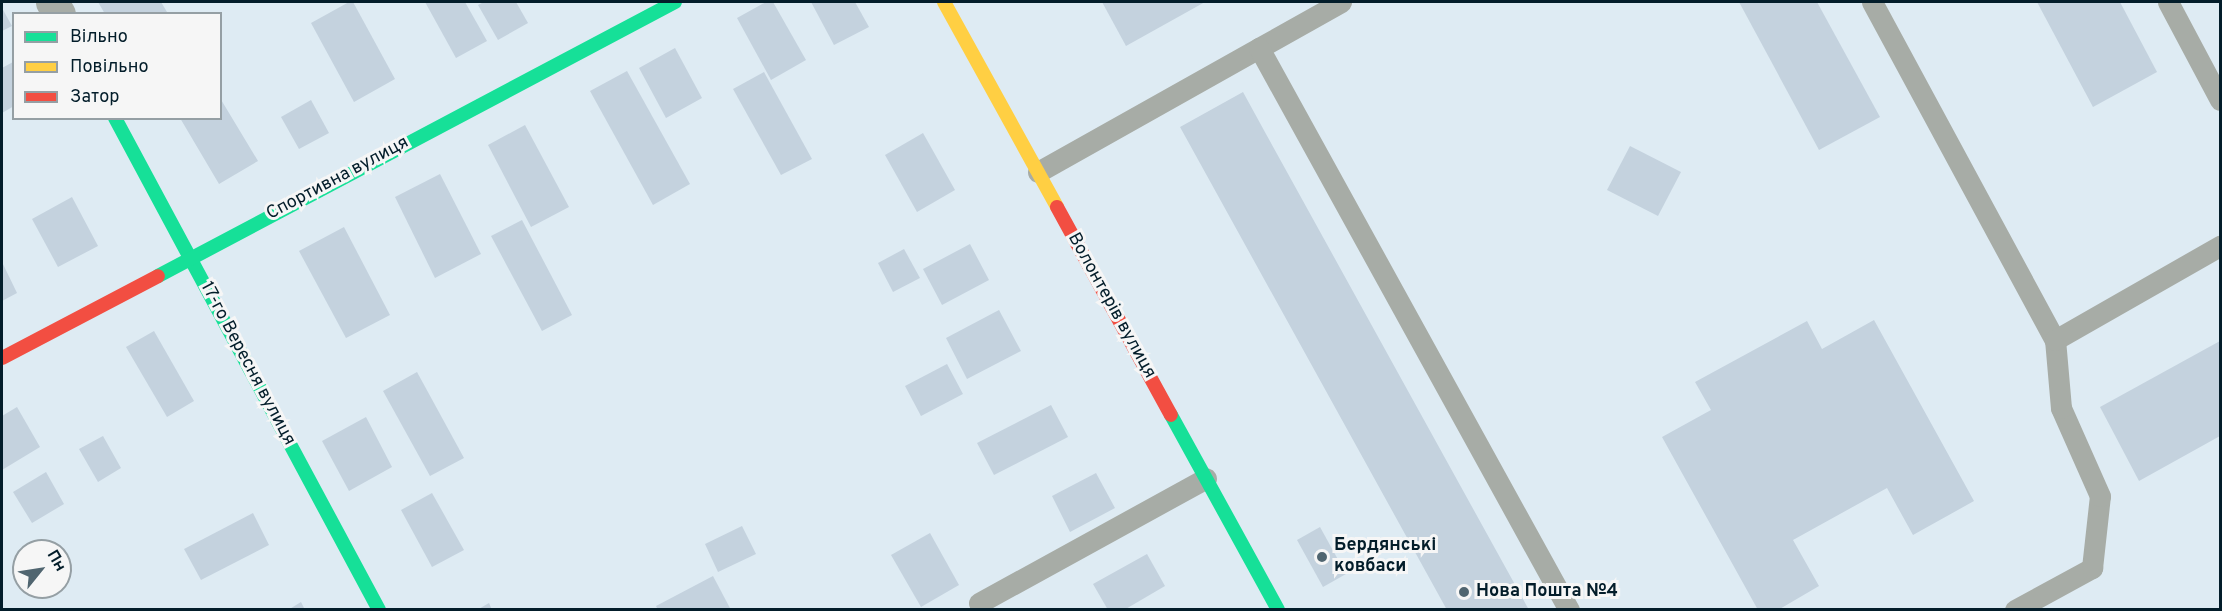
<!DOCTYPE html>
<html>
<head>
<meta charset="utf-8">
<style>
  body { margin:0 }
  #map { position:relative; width:2222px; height:611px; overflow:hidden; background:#deebf3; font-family:Overpass,sans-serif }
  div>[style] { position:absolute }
  .building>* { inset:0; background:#c4d2de }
  .lane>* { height:21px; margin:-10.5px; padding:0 10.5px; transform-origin:10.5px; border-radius:10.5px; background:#a7aca6 }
  .street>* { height:33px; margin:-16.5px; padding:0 16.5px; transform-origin:16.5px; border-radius:16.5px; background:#a7aca6 }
  .fast>* { height:14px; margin:-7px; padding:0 7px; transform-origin:7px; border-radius:7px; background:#16e098 }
  .slow>* { height:14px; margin:-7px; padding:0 7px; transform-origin:7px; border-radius:7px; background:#ffcf43 }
  .jam>* { height:14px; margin:-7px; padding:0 7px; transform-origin:7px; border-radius:7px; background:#f24e42 }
  .dots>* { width:16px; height:16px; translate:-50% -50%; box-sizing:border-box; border:3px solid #f6f6f6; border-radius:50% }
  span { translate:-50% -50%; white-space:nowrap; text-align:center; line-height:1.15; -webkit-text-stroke:6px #f6f6f6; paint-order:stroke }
  .street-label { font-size:18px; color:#031d2a }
  .poi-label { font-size:18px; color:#031d2a; font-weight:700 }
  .left { translate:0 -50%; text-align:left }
  .frame { position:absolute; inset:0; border:3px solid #031d2a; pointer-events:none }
  .legend { position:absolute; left:12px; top:12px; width:210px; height:108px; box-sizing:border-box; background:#f6f6f6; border:2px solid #959fa4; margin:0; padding:8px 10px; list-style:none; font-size:18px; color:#031d2a }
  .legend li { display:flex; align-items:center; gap:12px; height:30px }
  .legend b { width:30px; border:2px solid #959fa4 }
  .north { position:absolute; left:12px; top:539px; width:60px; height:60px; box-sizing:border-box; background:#f6f6f6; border:2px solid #959fa4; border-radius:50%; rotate:60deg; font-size:16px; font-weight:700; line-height:24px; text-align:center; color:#031d2a }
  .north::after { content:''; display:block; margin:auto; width:21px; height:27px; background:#506570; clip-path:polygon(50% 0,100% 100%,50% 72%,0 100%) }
</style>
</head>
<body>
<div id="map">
  <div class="building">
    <div style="clip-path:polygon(98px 2px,161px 2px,167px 12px,105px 14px)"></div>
    <div style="clip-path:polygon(349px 2px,353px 2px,395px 79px,354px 102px,311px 23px)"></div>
    <div style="clip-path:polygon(425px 2px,465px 2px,487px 41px,456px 58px)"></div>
    <div style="clip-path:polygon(484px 2px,516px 2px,528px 23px,498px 40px,478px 5px)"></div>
    <div style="clip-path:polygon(766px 2px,773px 2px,806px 60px,771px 80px,737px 18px)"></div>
    <div style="clip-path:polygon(811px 2px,855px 2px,869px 27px,834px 45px)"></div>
    <div style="clip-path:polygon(1102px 2px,1205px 2px,1126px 46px)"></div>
    <div style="clip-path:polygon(1739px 2px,1817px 2px,1880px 117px,1819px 150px)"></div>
    <div style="clip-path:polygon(2037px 2px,2120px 2px,2157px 72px,2093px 107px)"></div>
    <div style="clip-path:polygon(2px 8px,12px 26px,2px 31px)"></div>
    <div style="clip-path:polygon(675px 48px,702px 98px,666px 118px,639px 68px)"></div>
    <div style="clip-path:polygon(13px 62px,14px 106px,2px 113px,2px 68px)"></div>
    <div style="clip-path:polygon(627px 71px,690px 184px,653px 205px,590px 91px)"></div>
    <div style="clip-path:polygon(764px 72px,812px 159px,781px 175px,733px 89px)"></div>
    <div style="clip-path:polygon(1243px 92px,1266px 134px,1529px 610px,1447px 610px,1180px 127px)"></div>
    <div style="clip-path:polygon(220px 98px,258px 161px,219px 184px,180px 118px,220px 118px)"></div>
    <div style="clip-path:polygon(311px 100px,329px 133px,299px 149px,281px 117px)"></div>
    <div style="clip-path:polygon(525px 125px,569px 207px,531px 227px,488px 145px)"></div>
    <div style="clip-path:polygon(923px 133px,955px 190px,917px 212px,885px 155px)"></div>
    <div style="clip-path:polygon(1630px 146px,1681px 172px,1658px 216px,1607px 190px)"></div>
    <div style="clip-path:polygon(440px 174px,481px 254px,435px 278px,395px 197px)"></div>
    <div style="clip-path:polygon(72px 197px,98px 246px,58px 267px,32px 219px)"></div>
    <div style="clip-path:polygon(522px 220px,572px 315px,542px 331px,491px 236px)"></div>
    <div style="clip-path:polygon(344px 227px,390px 315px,346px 338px,299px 251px)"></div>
    <div style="clip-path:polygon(970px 244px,989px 280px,942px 305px,923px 269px)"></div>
    <div style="clip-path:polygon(904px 249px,920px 278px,893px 292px,878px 263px)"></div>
    <div style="clip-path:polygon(2px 262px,17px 293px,2px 301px)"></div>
    <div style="clip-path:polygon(999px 310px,1021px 351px,967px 379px,946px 338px)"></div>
    <div style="clip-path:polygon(1874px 320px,1974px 501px,1913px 535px,1887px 488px,1793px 540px,1819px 586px,1778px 610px,1758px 610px,1662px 437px,1711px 410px,1695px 382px,1807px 321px,1822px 349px)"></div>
    <div style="clip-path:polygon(154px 331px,194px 401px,167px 417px,126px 347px)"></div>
    <div style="clip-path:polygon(2220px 341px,2220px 436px,2139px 481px,2100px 407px)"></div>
    <div style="clip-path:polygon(947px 364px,963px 394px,921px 416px,905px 386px)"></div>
    <div style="clip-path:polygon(417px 372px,464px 458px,430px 476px,383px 391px)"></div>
    <div style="clip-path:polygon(1051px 405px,1068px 437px,994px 475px,977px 443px)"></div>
    <div style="clip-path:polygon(17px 407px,40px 447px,2px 470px,2px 416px)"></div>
    <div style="clip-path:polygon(366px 417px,392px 467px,349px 491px,322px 441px)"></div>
    <div style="clip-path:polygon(103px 436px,121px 468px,98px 482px,79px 449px)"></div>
    <div style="clip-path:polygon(46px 472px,64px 504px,32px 523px,13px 492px)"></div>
    <div style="clip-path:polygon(1096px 473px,1115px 508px,1070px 532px,1052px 496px)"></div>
    <div style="clip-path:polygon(432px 493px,464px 550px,432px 567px,401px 510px)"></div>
    <div style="clip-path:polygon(253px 513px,269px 545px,201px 580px,184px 549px)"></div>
    <div style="clip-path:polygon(742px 526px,756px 554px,718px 572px,705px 544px)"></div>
    <div style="clip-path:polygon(1320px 527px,1346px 574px,1323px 587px,1297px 540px)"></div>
    <div style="clip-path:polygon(930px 533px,959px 585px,921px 607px,891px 555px)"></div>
    <div style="clip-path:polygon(1147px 554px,1165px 586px,1124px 610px,1108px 610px,1093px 584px)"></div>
    <div style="clip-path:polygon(713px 576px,731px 610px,658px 610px,656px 606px)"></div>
    <div style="clip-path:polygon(301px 602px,305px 610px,288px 610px)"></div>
    <div style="clip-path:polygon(489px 603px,492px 610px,477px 610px)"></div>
  </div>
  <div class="lane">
    <div style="left:1872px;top:2px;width:384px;rotate:61.6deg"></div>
    <div style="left:2168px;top:2px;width:111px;rotate:62deg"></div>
    <div style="left:1259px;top:48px;width:94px;rotate:-29.3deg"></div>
    <div style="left:1038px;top:172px;width:253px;rotate:-29.3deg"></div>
    <div style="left:1259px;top:48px;width:642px;rotate:61.12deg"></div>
    <div style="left:979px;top:603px;width:259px;rotate:-28.8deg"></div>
    <div style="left:2015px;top:610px;width:88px;rotate:-28.6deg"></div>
    <div style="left:2092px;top:568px;width:72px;rotate:-83.7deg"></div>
    <div style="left:2100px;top:496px;width:96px;rotate:-113.9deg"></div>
    <div style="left:2061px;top:408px;width:68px;rotate:-95deg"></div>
    <div style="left:2055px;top:340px;width:190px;rotate:-29.7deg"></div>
  </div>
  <div class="street">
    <div style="left:52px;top:2px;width:14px;rotate:60deg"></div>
  </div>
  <div class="fast">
    <div style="left:115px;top:118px;width:558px;rotate:61.78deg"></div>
    <div style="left:158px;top:276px;width:585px;rotate:-27.92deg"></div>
    <div style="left:1171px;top:415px;width:222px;rotate:61.2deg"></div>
  </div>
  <div class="slow">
    <div style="left:944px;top:2px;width:234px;rotate:61.1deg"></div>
  </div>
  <div class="jam">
    <div style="left:1057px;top:207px;width:237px;rotate:61.3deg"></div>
    <div style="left:2px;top:358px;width:176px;rotate:-27.7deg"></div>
  </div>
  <div class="dots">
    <div style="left:1322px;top:557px;background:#506570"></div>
    <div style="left:1464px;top:592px;background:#506570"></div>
  </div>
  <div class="street-label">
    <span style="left:338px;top:179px;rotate:-28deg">Спортивна вулиця</span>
    <span style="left:1111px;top:306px;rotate:61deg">Волонтерів вулиця</span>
    <span style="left:247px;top:364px;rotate:62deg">17-го Вересня вулиця</span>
  </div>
  <div class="poi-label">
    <span class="left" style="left:1334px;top:557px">Бердянські<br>ковбаси</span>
    <span class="left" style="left:1476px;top:592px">Нова Пошта №4</span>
  </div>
  <div class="frame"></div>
  <ul class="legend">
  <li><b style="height:8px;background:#16e098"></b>Вільно</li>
  <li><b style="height:8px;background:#ffcf43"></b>Повільно</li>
  <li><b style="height:8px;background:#f24e42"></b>Затор</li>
  </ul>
  <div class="north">Пн</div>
</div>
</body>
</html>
